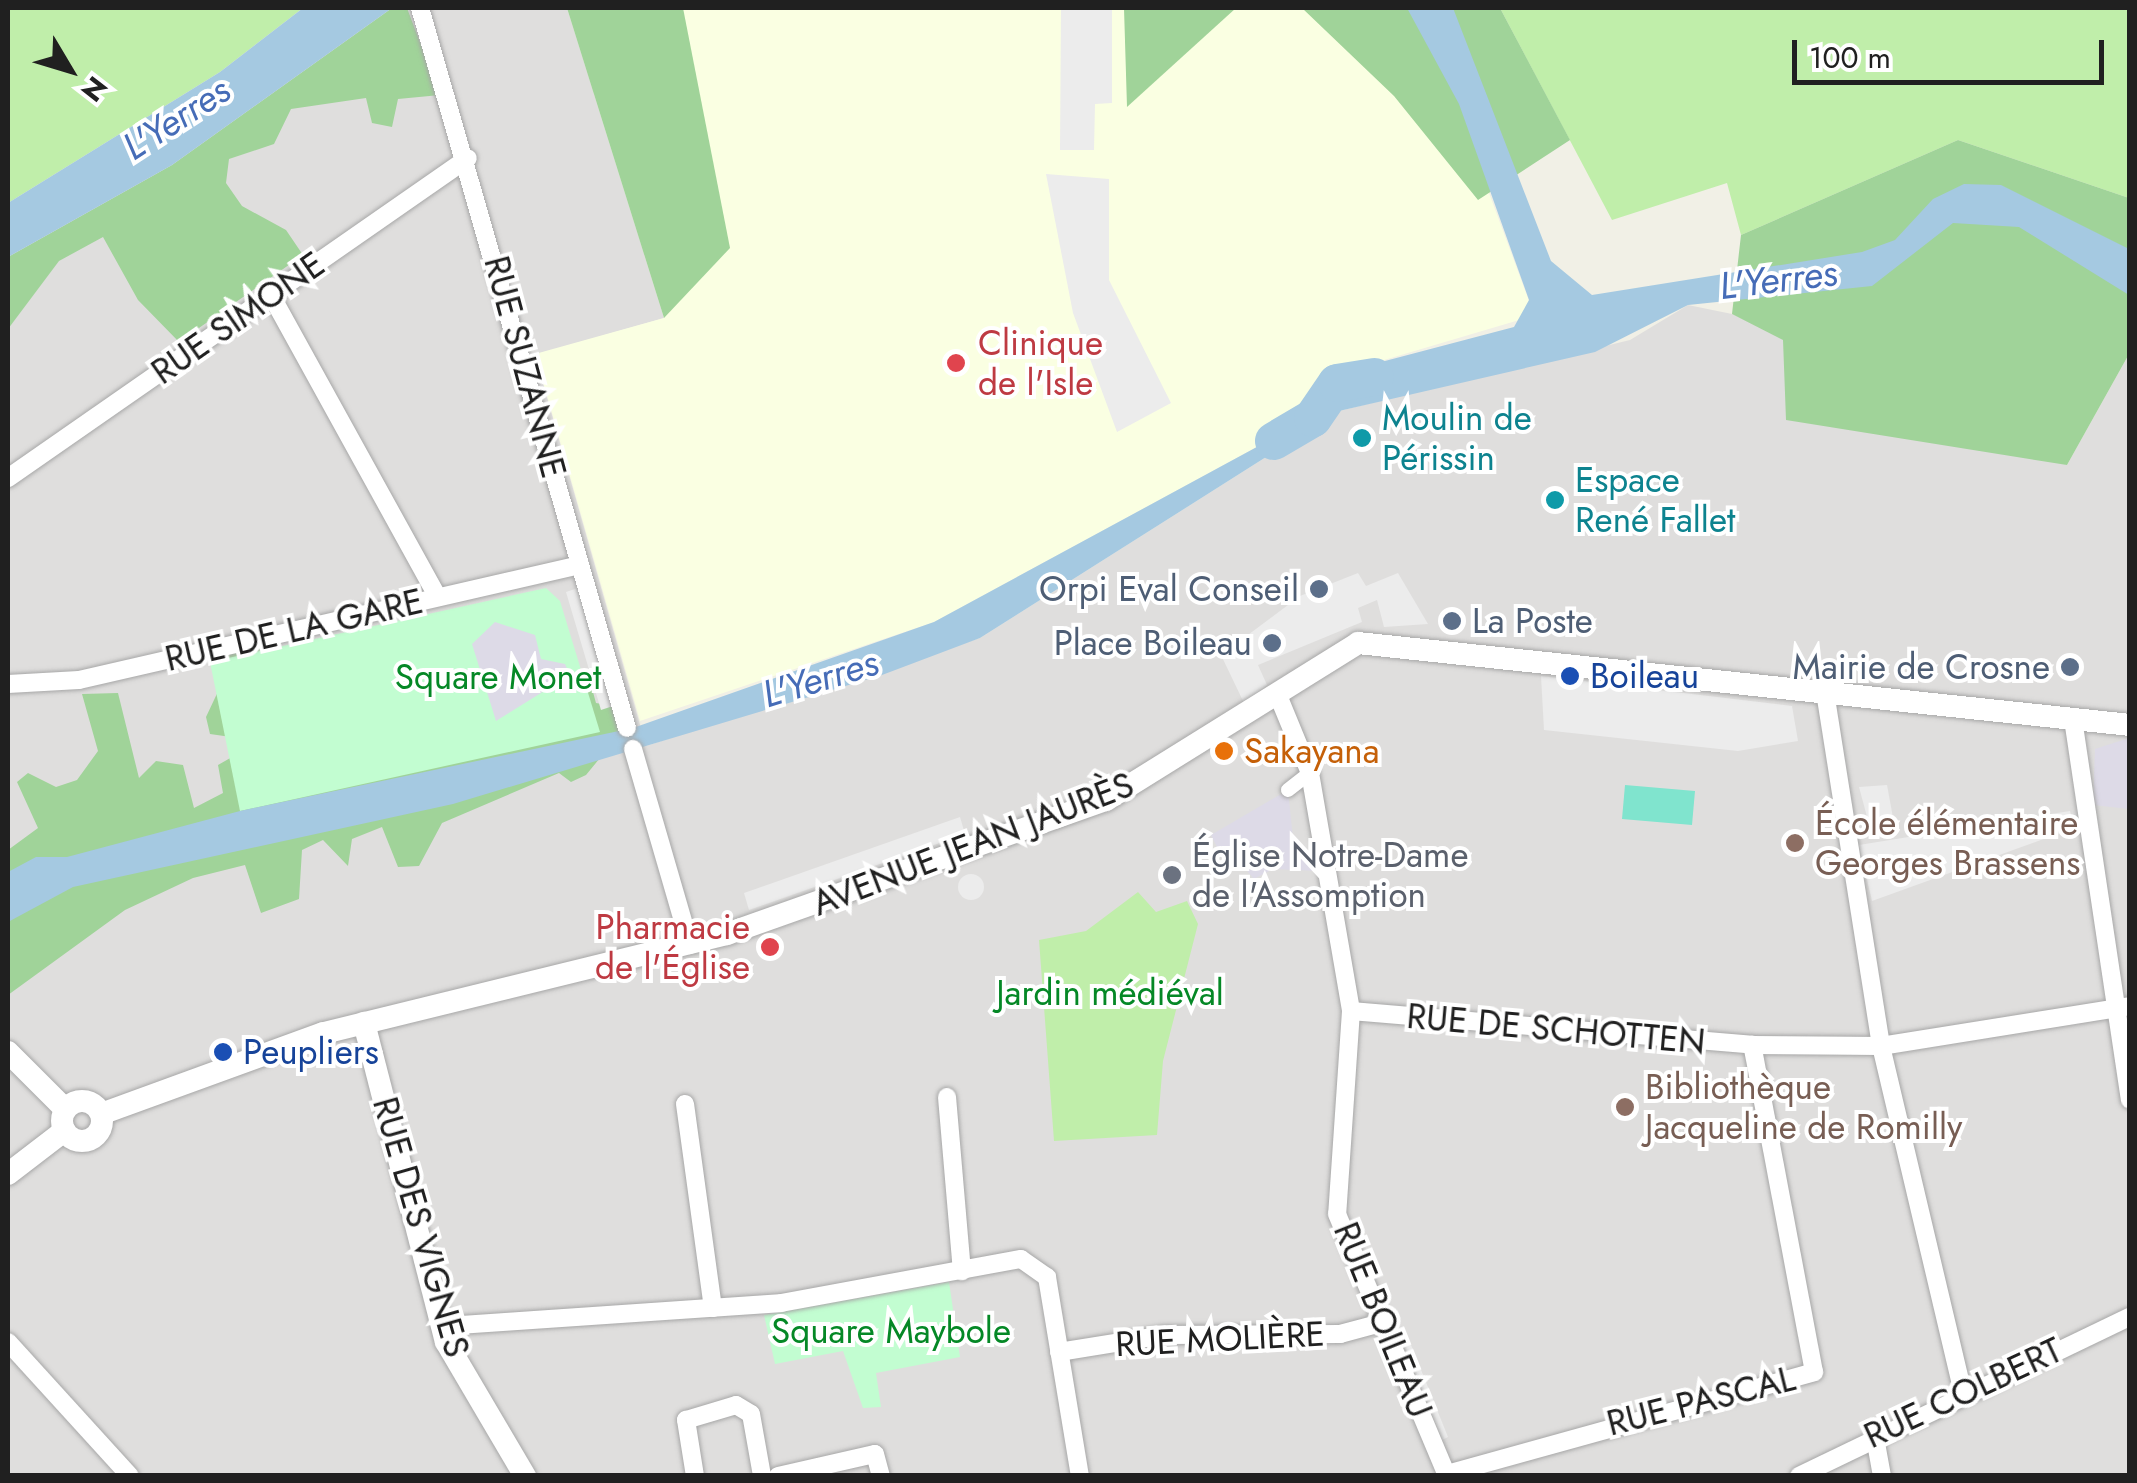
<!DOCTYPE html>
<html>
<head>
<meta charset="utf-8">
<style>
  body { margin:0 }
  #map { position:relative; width:2137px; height:1483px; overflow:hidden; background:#f1f0e6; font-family:Jost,sans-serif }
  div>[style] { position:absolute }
  .residential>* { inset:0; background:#dfdedd }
  .education>* { inset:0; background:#faffe2 }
  .grass>* { inset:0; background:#c0eeaa }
  .forest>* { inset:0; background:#a0d399 }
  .park>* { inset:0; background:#c2fdd1 }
  .pitch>* { inset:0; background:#80e4ce }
  .parking>* { inset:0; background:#ececec }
  .round { border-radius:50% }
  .plaza>* { inset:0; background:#dddae7 }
  .water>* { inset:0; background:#a5c9e1 }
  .river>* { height:38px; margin:-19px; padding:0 19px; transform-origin:19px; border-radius:19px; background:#a5c9e1 }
  .roads { filter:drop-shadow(0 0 2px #a7a7a7) drop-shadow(0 0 2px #a7a7a7) }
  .pedestrian>* { height:14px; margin:-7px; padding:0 7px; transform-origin:7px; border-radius:7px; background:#fff }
  .minor>* { height:18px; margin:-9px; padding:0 9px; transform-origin:9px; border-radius:9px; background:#fff }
  .tertiary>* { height:22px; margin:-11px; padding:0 11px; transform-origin:11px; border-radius:11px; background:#fff }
  .tertiary>.ring { margin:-11px; padding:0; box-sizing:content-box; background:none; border:22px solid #fff; border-radius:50% }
  .dots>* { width:28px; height:28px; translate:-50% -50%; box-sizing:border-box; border:5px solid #fff; border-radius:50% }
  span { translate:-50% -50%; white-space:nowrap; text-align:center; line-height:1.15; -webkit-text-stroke:8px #fff; paint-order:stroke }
  .street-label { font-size:35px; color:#202020 }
  .health-label { font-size:35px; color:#be3a42 }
  .left { translate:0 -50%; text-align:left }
  .right { translate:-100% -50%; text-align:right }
  .culture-label { font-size:35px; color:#0d838f }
  .service-label { font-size:35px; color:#4e5e75 }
  .transit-label { font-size:35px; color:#164399 }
  .park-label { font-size:35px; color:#058826 }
  .food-label { font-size:35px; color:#c56008 }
  .education-label { font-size:35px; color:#785e54 }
  .worship-label { font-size:35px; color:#5b616d }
  .water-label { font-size:38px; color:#466cb7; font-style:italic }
  .frame { position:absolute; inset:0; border:10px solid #202020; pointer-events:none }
  .north { position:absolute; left:20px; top:20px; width:100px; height:100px; -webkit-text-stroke:8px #fff; paint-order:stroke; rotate:128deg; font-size:28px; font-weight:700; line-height:40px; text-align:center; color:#202020 }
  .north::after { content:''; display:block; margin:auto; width:35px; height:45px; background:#202020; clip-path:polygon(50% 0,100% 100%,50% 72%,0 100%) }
  .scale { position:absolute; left:1792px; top:40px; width:312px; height:45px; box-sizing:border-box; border:5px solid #202020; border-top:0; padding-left:12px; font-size:30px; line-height:35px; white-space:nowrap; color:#202020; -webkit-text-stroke:8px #fff; paint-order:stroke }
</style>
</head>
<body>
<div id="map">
  <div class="residential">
    <div style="clip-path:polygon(392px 8px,567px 8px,664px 318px,535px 355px,646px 746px,980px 638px,1339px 411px,1630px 340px,1688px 305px,1732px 314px,2067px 465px,2129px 354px,2129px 1475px,8px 1475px,8px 257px,172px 165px)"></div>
  </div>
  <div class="education">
    <div style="clip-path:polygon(586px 8px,1407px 8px,1489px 193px,1529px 301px,1526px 318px,1347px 371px,1333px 379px,1327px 409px,934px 622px,640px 721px,535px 354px,664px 318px)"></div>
  </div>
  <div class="grass">
    <div style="clip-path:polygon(8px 8px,303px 8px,220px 72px,8px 203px)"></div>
    <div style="clip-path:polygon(1500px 8px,2129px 8px,2129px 198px,1958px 140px,1741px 235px,1727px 183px,1612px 220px)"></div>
    <div style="clip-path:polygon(1138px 892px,1156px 912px,1187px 901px,1198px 924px,1163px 1061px,1157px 1135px,1054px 1141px,1039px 940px,1086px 931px)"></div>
  </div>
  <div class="forest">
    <div style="clip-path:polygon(392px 8px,407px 8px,440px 95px,398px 99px,392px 127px,372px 123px,366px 98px,291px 109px,274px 144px,229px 159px,226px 183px,242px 206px,286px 230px,303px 255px,179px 342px,138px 300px,103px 237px,59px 261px,8px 329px,8px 257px,172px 165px)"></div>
    <div style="clip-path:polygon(567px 8px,683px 8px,730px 248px,664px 318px)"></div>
    <div style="clip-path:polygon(1124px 8px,1236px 8px,1127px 107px)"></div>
    <div style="clip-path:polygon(1302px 8px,1500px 8px,1570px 140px,1478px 200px,1394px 96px)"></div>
    <div style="clip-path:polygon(1958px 140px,2129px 198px,2129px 354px,2067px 465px,1786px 420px,1783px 340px,1732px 314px,1741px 235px)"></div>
    <div style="clip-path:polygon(260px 647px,570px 683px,588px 674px,596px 703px,618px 707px,623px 730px,586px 775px,571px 782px,559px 773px,442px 823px,419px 866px,398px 867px,382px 827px,352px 839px,348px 866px,323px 840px,302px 850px,299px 899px,261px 913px,245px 865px,193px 878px,125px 910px,8px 995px,8px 850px,38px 828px,17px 782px,28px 773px,56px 787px,77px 780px,98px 751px,82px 694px,118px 693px,139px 778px,156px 761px,183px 765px,194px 808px,223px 793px,218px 765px,239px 753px,231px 737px,210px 734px,206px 717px,222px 683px,206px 658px)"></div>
  </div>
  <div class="park">
    <div style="clip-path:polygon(546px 588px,560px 601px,600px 732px,240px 811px,210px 662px)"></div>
    <div style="clip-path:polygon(949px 1282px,960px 1357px,876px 1373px,881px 1407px,863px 1408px,843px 1351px,775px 1364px,764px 1315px)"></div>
  </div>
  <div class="pitch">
    <div style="clip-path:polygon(1625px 785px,1695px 791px,1692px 825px,1622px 819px)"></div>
  </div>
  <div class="parking">
    <div style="clip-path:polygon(1061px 8px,1112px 8px,1112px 103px,1095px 104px,1094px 150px,1060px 150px)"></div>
    <div style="clip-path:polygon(1046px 174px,1109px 179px,1109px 280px,1171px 403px,1117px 432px,1073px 313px)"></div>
    <div style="clip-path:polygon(1358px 573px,1366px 586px,1398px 573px,1428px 624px,1384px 627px,1377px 600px,1358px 608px,1362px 622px,1258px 665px,1267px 685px,1244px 703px,1221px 655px,1300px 596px)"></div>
    <div style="clip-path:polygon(581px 587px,616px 705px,601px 710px,566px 592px)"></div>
    <div style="clip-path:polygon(1541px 676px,1792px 706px,1798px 741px,1738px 751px,1544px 730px)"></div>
    <div style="clip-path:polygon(1887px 785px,1896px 834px,1873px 839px,1859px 787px)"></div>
    <div style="clip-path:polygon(2070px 811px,2074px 828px,1872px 901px,1859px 845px)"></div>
    <div style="clip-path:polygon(960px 817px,965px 834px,749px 910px,744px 893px)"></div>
    <div class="round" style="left:958px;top:874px;width:26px;height:26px"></div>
    <div style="clip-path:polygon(386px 1068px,413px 1146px,408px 1155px)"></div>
    <div style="clip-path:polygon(1407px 1335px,1448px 1437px,1442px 1440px,1401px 1338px)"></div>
  </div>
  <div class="plaza">
    <div style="clip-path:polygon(495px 622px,535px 635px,541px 659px,565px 664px,570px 675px,496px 721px,472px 644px)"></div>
    <div style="clip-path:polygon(2129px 738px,2129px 809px,2093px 805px,2095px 749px)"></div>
    <div style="clip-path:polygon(1288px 790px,1295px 858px,1319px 853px,1319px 871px,1273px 869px,1254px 879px,1236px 858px,1225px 863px,1211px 835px)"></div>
  </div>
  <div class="water">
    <div style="clip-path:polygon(303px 8px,392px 8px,172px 165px,8px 257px,8px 203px,220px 72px)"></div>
    <div style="clip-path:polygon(1407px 8px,1453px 8px,1551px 261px,1592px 295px,1862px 252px,1895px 240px,1933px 199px,1964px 184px,2001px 185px,2129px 249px,2129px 295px,2019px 227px,1953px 223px,1872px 286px,1688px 305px,1595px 352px,1339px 411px,980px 638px,882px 675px,453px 804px,73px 887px,8px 922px,8px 872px,36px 857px,67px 857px,240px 811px,633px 728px,934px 622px,1327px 409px,1333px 379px,1347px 371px,1514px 327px,1529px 300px,1459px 104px)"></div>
  </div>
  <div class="river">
    <div style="left:1274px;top:441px;width:45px;rotate:-30.5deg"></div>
    <div style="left:1313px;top:418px;width:42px;rotate:-55.6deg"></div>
    <div style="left:1337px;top:383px;width:38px;rotate:-9deg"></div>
  </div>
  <div class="roads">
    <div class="pedestrian">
      <div style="left:1288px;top:790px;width:28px;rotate:-38deg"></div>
    </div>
    <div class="minor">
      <div style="left:420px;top:8px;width:749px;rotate:73.96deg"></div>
      <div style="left:271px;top:295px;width:345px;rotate:61.1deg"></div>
      <div style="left:8px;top:478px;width:560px;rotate:-34.82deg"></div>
      <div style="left:8px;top:684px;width:71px;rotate:-3.2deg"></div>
      <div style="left:79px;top:680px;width:514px;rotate:-12.93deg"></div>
      <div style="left:1825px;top:692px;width:358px;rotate:81deg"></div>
      <div style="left:1881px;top:1046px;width:356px;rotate:76.7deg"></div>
      <div style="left:1277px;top:693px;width:87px;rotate:67.6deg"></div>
      <div style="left:1310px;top:773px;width:242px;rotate:80.2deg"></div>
      <div style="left:1351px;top:1011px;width:203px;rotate:93.9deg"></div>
      <div style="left:1337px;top:1214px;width:284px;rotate:67.2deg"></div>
      <div style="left:2073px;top:719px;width:385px;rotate:81.5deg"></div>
      <div style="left:633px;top:749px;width:204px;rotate:73.8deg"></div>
      <div style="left:1351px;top:1011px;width:402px;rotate:4.8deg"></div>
      <div style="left:1752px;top:1045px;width:129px;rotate:0.4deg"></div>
      <div style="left:1881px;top:1046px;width:252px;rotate:-9.1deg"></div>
      <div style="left:947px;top:1097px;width:175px;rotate:85.1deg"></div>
      <div style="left:685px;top:1104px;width:206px;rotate:82.2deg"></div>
      <div style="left:445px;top:1326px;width:337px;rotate:-3.9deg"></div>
      <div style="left:781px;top:1303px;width:244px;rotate:-10.4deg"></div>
      <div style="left:1021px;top:1259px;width:32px;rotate:35deg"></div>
      <div style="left:1047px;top:1277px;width:202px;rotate:80.6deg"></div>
      <div style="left:8px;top:1342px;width:181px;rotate:47.7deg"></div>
      <div style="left:1059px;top:1352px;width:106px;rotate:-9.2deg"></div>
      <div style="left:1164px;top:1335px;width:176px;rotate:-0.3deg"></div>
      <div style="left:1340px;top:1334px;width:42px;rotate:-15deg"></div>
      <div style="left:1874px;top:1432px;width:45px;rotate:79.7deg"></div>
      <div style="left:1447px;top:1474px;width:381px;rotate:-15.5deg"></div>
      <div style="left:1814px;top:1372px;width:333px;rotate:-100.7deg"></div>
      <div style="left:695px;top:1476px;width:57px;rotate:-99.1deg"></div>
      <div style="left:686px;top:1420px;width:52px;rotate:-16.7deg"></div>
      <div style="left:736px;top:1405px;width:17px;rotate:31deg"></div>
      <div style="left:751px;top:1414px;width:63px;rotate:79.9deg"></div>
      <div style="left:778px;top:1476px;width:99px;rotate:-12.8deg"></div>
      <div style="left:875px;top:1454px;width:23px;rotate:75deg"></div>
      <div style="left:1799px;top:1476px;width:367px;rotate:-25.7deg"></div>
    </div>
    <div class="tertiary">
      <div style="left:364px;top:1023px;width:329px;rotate:75.6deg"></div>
      <div style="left:446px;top:1342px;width:156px;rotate:59.5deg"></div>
      <div style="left:8px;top:1052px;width:81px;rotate:45deg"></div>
      <div class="ring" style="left:62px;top:1101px;width:18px;height:18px"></div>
      <div style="left:101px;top:1114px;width:237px;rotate:-20deg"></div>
      <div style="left:324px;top:1033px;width:415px;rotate:-13.8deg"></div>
      <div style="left:727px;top:934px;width:402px;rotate:-19.5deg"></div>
      <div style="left:1106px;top:800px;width:297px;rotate:-31.9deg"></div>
      <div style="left:1358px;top:643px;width:776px;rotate:6.06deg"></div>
      <div style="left:8px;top:1174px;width:71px;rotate:-37.5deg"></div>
    </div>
  </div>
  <div class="dots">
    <div style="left:956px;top:363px;background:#e0444e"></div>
    <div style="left:1362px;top:438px;background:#0f9aa8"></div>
    <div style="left:1555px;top:500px;background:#0f9aa8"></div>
    <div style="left:1319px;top:589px;background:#5c6f8a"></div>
    <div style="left:1452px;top:621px;background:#5c6f8a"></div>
    <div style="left:1272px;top:643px;background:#5c6f8a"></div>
    <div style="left:2070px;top:667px;background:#5c6f8a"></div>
    <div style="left:1570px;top:676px;background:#1a4fb4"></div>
    <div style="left:1224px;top:751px;background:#e8710a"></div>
    <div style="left:1795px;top:843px;background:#8d6e63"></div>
    <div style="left:1172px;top:875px;background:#6b7280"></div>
    <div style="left:770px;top:947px;background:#e0444e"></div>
    <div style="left:223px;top:1052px;background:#1a4fb4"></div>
    <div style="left:1625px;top:1107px;background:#8d6e63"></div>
  </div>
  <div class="street-label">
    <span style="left:238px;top:318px;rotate:-35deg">RUE SIMONE</span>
    <span style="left:525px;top:367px;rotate:75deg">RUE SUZANNE</span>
    <span style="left:294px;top:630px;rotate:-13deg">RUE DE LA GARE</span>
    <span style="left:973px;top:844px;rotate:-21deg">AVENUE JEAN JAURÈS</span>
    <span style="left:1556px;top:1029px;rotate:5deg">RUE DE SCHOTTEN</span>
    <span style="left:421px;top:1227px;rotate:74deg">RUE DES VIGNES</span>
    <span style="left:1383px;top:1320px;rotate:68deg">RUE BOILEAU</span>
    <span style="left:1220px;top:1339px;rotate:-3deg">RUE MOLIÈRE</span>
    <span style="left:1963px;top:1393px;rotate:-25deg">RUE COLBERT</span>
    <span style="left:1701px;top:1401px;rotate:-14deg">RUE PASCAL</span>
  </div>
  <div class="health-label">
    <span class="left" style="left:978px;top:363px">Clinique<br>de l'Isle</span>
    <span class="right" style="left:750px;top:947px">Pharmacie<br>de l'Église</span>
  </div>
  <div class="culture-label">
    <span class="left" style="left:1382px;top:438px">Moulin de<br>Périssin</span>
    <span class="left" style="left:1575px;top:500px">Espace<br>René Fallet</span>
  </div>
  <div class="service-label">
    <span class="right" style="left:1299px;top:589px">Orpi Eval Conseil</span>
    <span class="left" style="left:1472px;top:621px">La Poste</span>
    <span class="right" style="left:1252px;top:643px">Place Boileau</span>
    <span class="right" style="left:2050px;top:667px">Mairie de Crosne</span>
  </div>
  <div class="transit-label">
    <span class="left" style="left:1590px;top:676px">Boileau</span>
    <span class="left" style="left:243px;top:1052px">Peupliers</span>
  </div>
  <div class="park-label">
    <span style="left:498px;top:677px">Square Monet</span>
    <span style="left:1110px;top:993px">Jardin médiéval</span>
    <span style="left:891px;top:1331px">Square Maybole</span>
  </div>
  <div class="food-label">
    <span class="left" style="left:1244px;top:751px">Sakayana</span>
  </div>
  <div class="education-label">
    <span class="left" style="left:1815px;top:843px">École élémentaire<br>Georges Brassens</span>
    <span class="left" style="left:1645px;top:1107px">Bibliothèque<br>Jacqueline de Romilly</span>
  </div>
  <div class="worship-label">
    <span class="left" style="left:1192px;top:875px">Église Notre-Dame<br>de l'Assomption</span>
  </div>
  <div class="water-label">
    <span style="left:176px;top:118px;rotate:-33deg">L'Yerres</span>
    <span style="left:1778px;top:279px;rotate:-7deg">L'Yerres</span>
    <span style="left:820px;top:678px;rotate:-17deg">L'Yerres</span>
  </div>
  <div class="frame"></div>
  <div class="north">N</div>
  <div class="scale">100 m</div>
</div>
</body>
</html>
